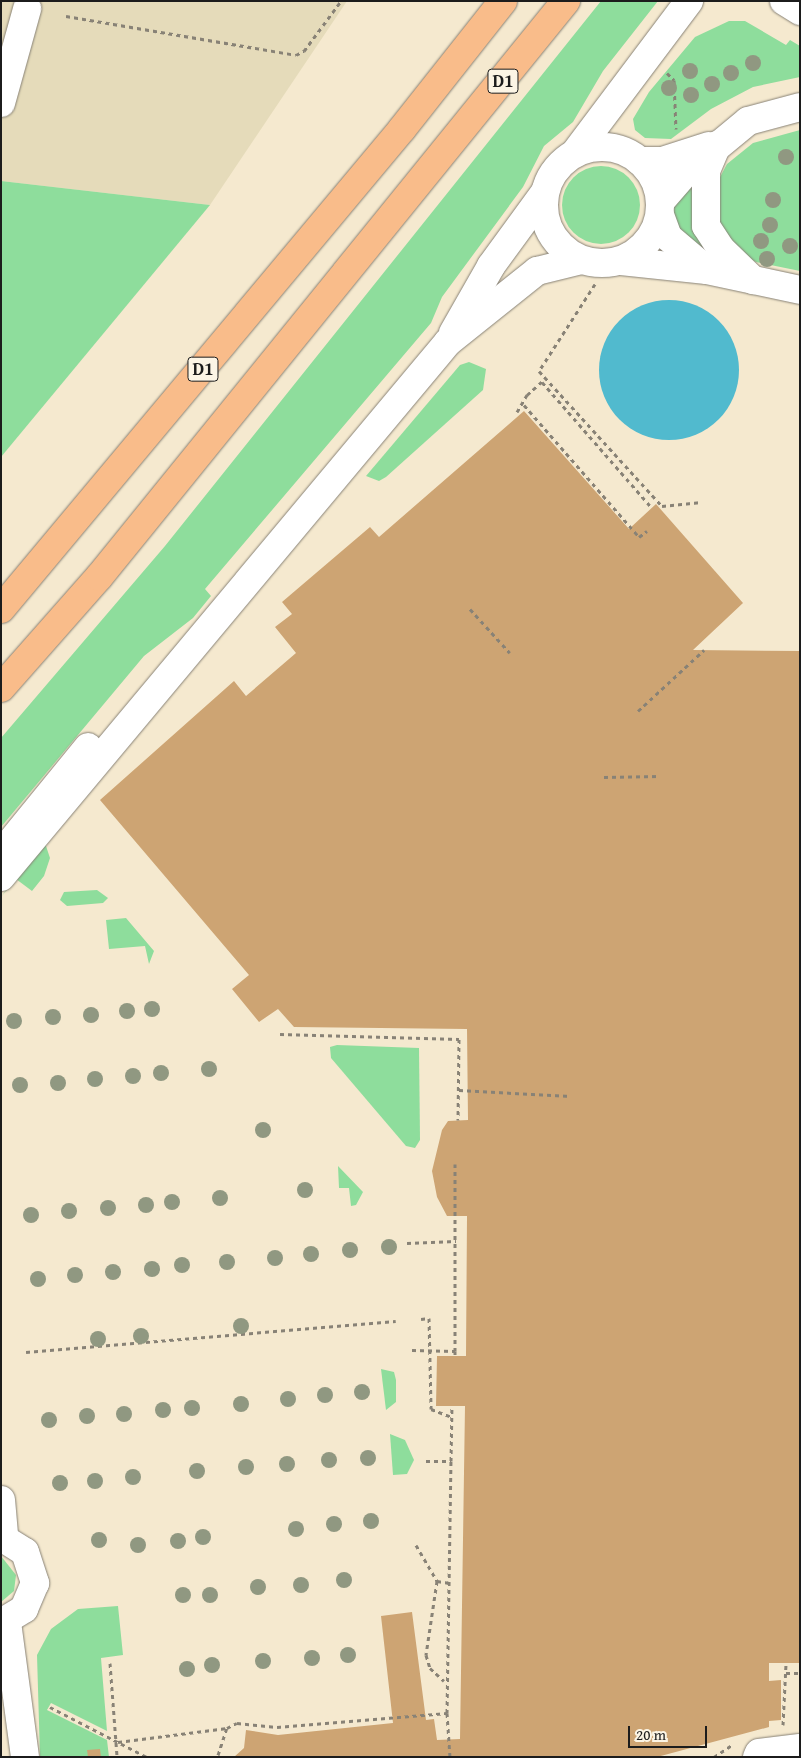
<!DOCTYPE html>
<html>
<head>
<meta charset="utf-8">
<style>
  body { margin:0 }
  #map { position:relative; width:801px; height:1758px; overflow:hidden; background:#f5e9cf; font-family:"Gentium Book Plus",serif }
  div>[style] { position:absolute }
  .built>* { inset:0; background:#e5dbba }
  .green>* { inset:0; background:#8edd9c }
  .round { border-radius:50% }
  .water>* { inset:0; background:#51bace }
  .building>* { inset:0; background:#cda473 }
  .path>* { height:3px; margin-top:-1.5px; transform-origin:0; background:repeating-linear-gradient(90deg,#888276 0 4px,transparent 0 8px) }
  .roads { filter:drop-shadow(0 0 1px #888276) drop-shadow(0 0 1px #888276) }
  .minor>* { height:28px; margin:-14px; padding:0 14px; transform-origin:14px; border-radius:14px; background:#fff }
  .minor>.ring { margin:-14px; padding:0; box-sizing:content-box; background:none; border:28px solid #fff; border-radius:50% }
  .highway>* { height:28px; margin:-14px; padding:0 14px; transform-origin:14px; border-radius:14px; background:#f9bc8a }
  .trees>* { width:16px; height:16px; margin:-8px; border-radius:50%; background:#909881 }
  span { translate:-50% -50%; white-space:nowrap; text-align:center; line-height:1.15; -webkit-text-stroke:4px #fcf5e5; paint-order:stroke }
  .shield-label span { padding:1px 4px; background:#fcf5e5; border:1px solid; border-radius:4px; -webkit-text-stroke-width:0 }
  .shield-label { font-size:18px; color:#1c1c1c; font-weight:700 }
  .frame { position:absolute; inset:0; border:2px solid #1c1c1c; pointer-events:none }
  .scale { position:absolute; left:628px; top:1726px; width:79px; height:22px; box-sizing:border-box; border:2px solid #1c1c1c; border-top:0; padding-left:6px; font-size:15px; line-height:18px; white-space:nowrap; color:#1c1c1c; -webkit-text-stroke:4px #fcf5e5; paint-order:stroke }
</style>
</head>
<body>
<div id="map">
  <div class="built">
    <div style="clip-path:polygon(1px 1px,347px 1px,210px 205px,1px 181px)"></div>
  </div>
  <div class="green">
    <div style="clip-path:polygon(601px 1px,658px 1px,603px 71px,573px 122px,544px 146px,523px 187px,442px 297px,431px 323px,205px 589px,211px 596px,193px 618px,144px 656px,1px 827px,1px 738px,165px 546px)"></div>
    <div style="clip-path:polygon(729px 21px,745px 21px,786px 45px,790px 40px,800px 46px,800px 77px,753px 87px,711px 109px,671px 139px,645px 138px,635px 130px,633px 119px,649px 92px,695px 37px)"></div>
    <div style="clip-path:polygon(800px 130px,800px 271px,756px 262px,741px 254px,719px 229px,719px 179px,727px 164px,753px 143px)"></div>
    <div class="round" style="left:562px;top:166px;width:78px;height:78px"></div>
    <div style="clip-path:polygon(693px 175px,693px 222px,706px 254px,678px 232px,673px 211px,677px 191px)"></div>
    <div style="clip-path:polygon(1px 181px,210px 205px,1px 457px)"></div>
    <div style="clip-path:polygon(469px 362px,486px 369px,483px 390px,386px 477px,379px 481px,366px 476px,460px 365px)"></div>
    <div style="clip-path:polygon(44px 840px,50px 858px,44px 876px,32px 891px,16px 879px,1px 897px)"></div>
    <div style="clip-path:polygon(97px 890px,108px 898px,103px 903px,67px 906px,60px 900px,64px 892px)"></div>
    <div style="clip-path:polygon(126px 918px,154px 951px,149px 964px,145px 946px,109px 949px,106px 920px)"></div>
    <div style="clip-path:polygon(337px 1045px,419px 1048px,420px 1140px,415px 1148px,406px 1146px,331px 1058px,330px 1047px)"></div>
    <div style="clip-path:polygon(338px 1166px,363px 1192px,356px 1205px,351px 1206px,349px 1188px,339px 1188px)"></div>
    <div style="clip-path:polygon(381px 1369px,394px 1372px,396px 1380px,396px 1402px,386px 1410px)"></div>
    <div style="clip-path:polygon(390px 1434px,405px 1440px,414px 1460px,407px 1474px,393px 1475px)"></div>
    <div style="clip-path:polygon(1px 1556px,16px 1575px,14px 1591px,1px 1602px)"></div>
    <div style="clip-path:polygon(118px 1606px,123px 1655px,101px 1658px,107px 1731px,51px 1703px,47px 1710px,107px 1740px,109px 1757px,40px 1757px,37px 1655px,51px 1629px,78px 1609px)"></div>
  </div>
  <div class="water">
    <div class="round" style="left:599px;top:300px;width:140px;height:140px"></div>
  </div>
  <div class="building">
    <div style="clip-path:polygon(524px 411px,629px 529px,656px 504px,743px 603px,693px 650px,800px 651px,800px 1663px,769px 1663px,769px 1681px,781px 1680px,781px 1720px,769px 1721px,769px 1727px,657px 1757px,234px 1757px,244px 1748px,246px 1730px,278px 1735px,393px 1723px,381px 1616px,412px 1612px,426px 1720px,434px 1719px,437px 1740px,460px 1739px,465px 1406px,436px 1406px,437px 1356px,466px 1356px,467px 1216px,447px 1216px,437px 1197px,432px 1171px,442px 1130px,448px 1121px,468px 1120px,467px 1029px,294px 1027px,278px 1009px,259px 1022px,232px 989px,249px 975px,100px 800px,234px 681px,246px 696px,296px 653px,275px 627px,292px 614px,282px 602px,370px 527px,379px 537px)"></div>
    <div style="clip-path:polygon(100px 1749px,101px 1757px,88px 1757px,87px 1750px)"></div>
  </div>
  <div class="path">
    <div style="left:66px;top:16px;width:233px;rotate:9.6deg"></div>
    <div style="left:296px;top:55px;width:9px;rotate:-27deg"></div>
    <div style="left:304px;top:51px;width:62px;rotate:-53.5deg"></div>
    <div style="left:667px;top:73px;width:10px;rotate:45deg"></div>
    <div style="left:674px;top:80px;width:49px;rotate:87.7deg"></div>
    <div style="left:595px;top:284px;width:103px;rotate:122.8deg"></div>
    <div style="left:539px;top:371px;width:183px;rotate:47.7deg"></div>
    <div style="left:662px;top:506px;width:40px;rotate:-5.7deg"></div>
    <div style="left:542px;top:382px;width:167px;rotate:48.9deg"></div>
    <div style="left:524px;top:405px;width:175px;rotate:48.9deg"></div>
    <div style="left:639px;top:537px;width:10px;rotate:-37deg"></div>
    <div style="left:517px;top:412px;width:20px;rotate:-60deg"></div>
    <div style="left:527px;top:395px;width:24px;rotate:-42deg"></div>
    <div style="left:470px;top:609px;width:59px;rotate:47.7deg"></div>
    <div style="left:638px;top:711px;width:90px;rotate:-42.7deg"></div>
    <div style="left:604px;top:777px;width:56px;rotate:-1deg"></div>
    <div style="left:280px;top:1034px;width:179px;rotate:1.6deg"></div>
    <div style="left:459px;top:1039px;width:81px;rotate:90.7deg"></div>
    <div style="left:459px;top:1090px;width:112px;rotate:3.1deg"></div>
    <div style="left:407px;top:1243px;width:49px;rotate:-2.3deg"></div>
    <div style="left:421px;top:1319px;width:8px;rotate:-7deg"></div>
    <div style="left:429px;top:1318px;width:91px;rotate:88.7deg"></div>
    <div style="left:431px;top:1409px;width:22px;rotate:21deg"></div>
    <div style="left:412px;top:1350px;width:43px;rotate:1.3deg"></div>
    <div style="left:455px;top:1351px;width:5px;rotate:90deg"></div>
    <div style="left:455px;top:1351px;width:187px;rotate:-90deg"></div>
    <div style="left:26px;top:1352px;width:371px;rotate:-4.8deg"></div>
    <div style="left:426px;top:1461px;width:25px"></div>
    <div style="left:451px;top:1461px;width:55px;rotate:-89deg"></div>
    <div style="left:416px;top:1545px;width:42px;rotate:59.7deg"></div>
    <div style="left:437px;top:1581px;width:75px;rotate:98.5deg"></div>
    <div style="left:426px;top:1655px;width:14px;rotate:73deg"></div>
    <div style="left:430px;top:1668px;width:19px;rotate:43deg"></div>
    <div style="left:437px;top:1581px;width:13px;rotate:9deg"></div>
    <div style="left:110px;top:1663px;width:94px;rotate:85.7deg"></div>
    <div style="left:786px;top:1673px;width:14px"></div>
    <div style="left:50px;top:1707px;width:109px;rotate:27.3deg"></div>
    <div style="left:447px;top:1713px;width:44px;rotate:86.1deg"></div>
    <div style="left:783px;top:1725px;width:62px;rotate:-87.2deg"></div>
    <div style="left:118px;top:1742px;width:110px;rotate:-7.3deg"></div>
    <div style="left:218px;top:1755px;width:28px;rotate:-72deg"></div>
    <div style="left:227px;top:1728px;width:11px;rotate:-27deg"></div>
    <div style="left:237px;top:1723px;width:40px;rotate:5.7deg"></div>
    <div style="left:277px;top:1727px;width:171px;rotate:-4.7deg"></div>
    <div style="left:447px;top:1713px;width:252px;rotate:-89.1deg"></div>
    <div style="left:714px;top:1757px;width:22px;rotate:-34deg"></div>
  </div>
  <div class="roads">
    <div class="minor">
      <div style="left:784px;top:1px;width:19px;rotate:32deg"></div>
      <div style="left:1px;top:103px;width:98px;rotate:-74.5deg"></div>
      <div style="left:717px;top:145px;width:28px;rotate:113deg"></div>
      <div style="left:706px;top:171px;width:55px;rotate:90deg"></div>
      <div style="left:706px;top:226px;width:27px;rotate:57deg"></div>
      <div style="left:721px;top:249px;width:45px;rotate:44.1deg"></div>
      <div class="ring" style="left:544px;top:147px;width:88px;height:88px"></div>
      <div style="left:575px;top:153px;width:190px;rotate:-53.1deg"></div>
      <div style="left:640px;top:161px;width:22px"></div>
      <div style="left:662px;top:161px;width:49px;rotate:-17.7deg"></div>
      <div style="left:660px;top:202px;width:37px;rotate:-49deg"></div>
      <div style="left:684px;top:174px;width:83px;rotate:-39.6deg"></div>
      <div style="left:748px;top:121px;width:54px;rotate:-15.1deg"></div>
      <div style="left:660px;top:215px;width:23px;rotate:70deg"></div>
      <div style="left:668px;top:237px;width:51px;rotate:40.2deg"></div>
      <div style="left:621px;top:261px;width:86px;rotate:6deg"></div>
      <div style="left:707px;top:270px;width:95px;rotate:12.1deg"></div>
      <div style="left:453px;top:333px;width:77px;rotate:-60.4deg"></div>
      <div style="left:491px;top:266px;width:92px;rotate:-53.9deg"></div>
      <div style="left:9px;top:844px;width:125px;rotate:-50.8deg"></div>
      <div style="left:1px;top:877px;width:697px;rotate:-50.12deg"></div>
      <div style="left:448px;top:342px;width:114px;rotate:-38.6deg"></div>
      <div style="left:537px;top:271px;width:45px;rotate:-14deg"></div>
      <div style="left:1px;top:1500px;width:38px;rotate:85deg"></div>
      <div style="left:1px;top:1537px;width:28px;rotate:32deg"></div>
      <div style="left:25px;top:1552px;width:33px;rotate:72deg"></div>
      <div style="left:35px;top:1583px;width:28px;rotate:113deg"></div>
      <div style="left:24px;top:1609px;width:27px;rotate:149deg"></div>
      <div style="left:7px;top:1622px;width:136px;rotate:82.4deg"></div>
      <div style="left:757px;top:1757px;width:4px;rotate:-63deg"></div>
      <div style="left:759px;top:1753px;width:41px;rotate:-7deg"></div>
    </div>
    <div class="highway">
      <div style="left:1px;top:609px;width:625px;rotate:-50.12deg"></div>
      <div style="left:402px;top:129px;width:163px;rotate:-51.7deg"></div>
      <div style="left:1px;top:688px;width:148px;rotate:-48.6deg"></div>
      <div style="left:99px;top:577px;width:742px;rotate:-50.97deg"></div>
    </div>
  </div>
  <div class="trees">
    <div style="left:753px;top:63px"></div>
    <div style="left:690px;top:71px"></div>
    <div style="left:731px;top:73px"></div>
    <div style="left:712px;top:84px"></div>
    <div style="left:669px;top:88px"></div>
    <div style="left:691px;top:95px"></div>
    <div style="left:786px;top:157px"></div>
    <div style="left:773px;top:200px"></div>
    <div style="left:770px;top:225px"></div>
    <div style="left:761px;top:241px"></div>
    <div style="left:790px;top:246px"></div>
    <div style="left:767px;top:259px"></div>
    <div style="left:152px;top:1009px"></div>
    <div style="left:127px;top:1011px"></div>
    <div style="left:91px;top:1015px"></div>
    <div style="left:53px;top:1017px"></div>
    <div style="left:14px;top:1021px"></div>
    <div style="left:209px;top:1069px"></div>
    <div style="left:161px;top:1073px"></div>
    <div style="left:133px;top:1076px"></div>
    <div style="left:95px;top:1079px"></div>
    <div style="left:58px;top:1083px"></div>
    <div style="left:20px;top:1085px"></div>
    <div style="left:263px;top:1130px"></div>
    <div style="left:305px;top:1190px"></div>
    <div style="left:220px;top:1198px"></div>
    <div style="left:172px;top:1202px"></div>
    <div style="left:146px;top:1205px"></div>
    <div style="left:108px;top:1208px"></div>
    <div style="left:69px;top:1211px"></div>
    <div style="left:31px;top:1215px"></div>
    <div style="left:389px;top:1247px"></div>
    <div style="left:350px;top:1250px"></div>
    <div style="left:311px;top:1254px"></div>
    <div style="left:275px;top:1258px"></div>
    <div style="left:227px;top:1262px"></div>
    <div style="left:182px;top:1265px"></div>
    <div style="left:152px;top:1269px"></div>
    <div style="left:113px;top:1272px"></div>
    <div style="left:75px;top:1275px"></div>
    <div style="left:38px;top:1279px"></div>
    <div style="left:241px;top:1326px"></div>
    <div style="left:141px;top:1336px"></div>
    <div style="left:98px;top:1339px"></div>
    <div style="left:362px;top:1392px"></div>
    <div style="left:325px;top:1395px"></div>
    <div style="left:288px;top:1399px"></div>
    <div style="left:241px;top:1404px"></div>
    <div style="left:192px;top:1408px"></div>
    <div style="left:163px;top:1410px"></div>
    <div style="left:124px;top:1414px"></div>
    <div style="left:87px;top:1416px"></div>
    <div style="left:49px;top:1420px"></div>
    <div style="left:368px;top:1458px"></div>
    <div style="left:329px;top:1460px"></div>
    <div style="left:287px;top:1464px"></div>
    <div style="left:246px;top:1467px"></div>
    <div style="left:197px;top:1471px"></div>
    <div style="left:133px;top:1477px"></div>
    <div style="left:95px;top:1481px"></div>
    <div style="left:60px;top:1483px"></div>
    <div style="left:371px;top:1521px"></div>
    <div style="left:334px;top:1524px"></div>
    <div style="left:296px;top:1529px"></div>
    <div style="left:203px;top:1537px"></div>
    <div style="left:99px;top:1540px"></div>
    <div style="left:178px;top:1541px"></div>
    <div style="left:138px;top:1545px"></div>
    <div style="left:344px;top:1580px"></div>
    <div style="left:301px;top:1585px"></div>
    <div style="left:258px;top:1587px"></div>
    <div style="left:183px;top:1595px"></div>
    <div style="left:210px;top:1595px"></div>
    <div style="left:348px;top:1655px"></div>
    <div style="left:312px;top:1658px"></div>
    <div style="left:263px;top:1661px"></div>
    <div style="left:212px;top:1665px"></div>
    <div style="left:187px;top:1669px"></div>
  </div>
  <div class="shield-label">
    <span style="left:503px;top:81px">D1</span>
    <span style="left:203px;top:369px">D1</span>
  </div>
  <div class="frame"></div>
  <div class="scale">20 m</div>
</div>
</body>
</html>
